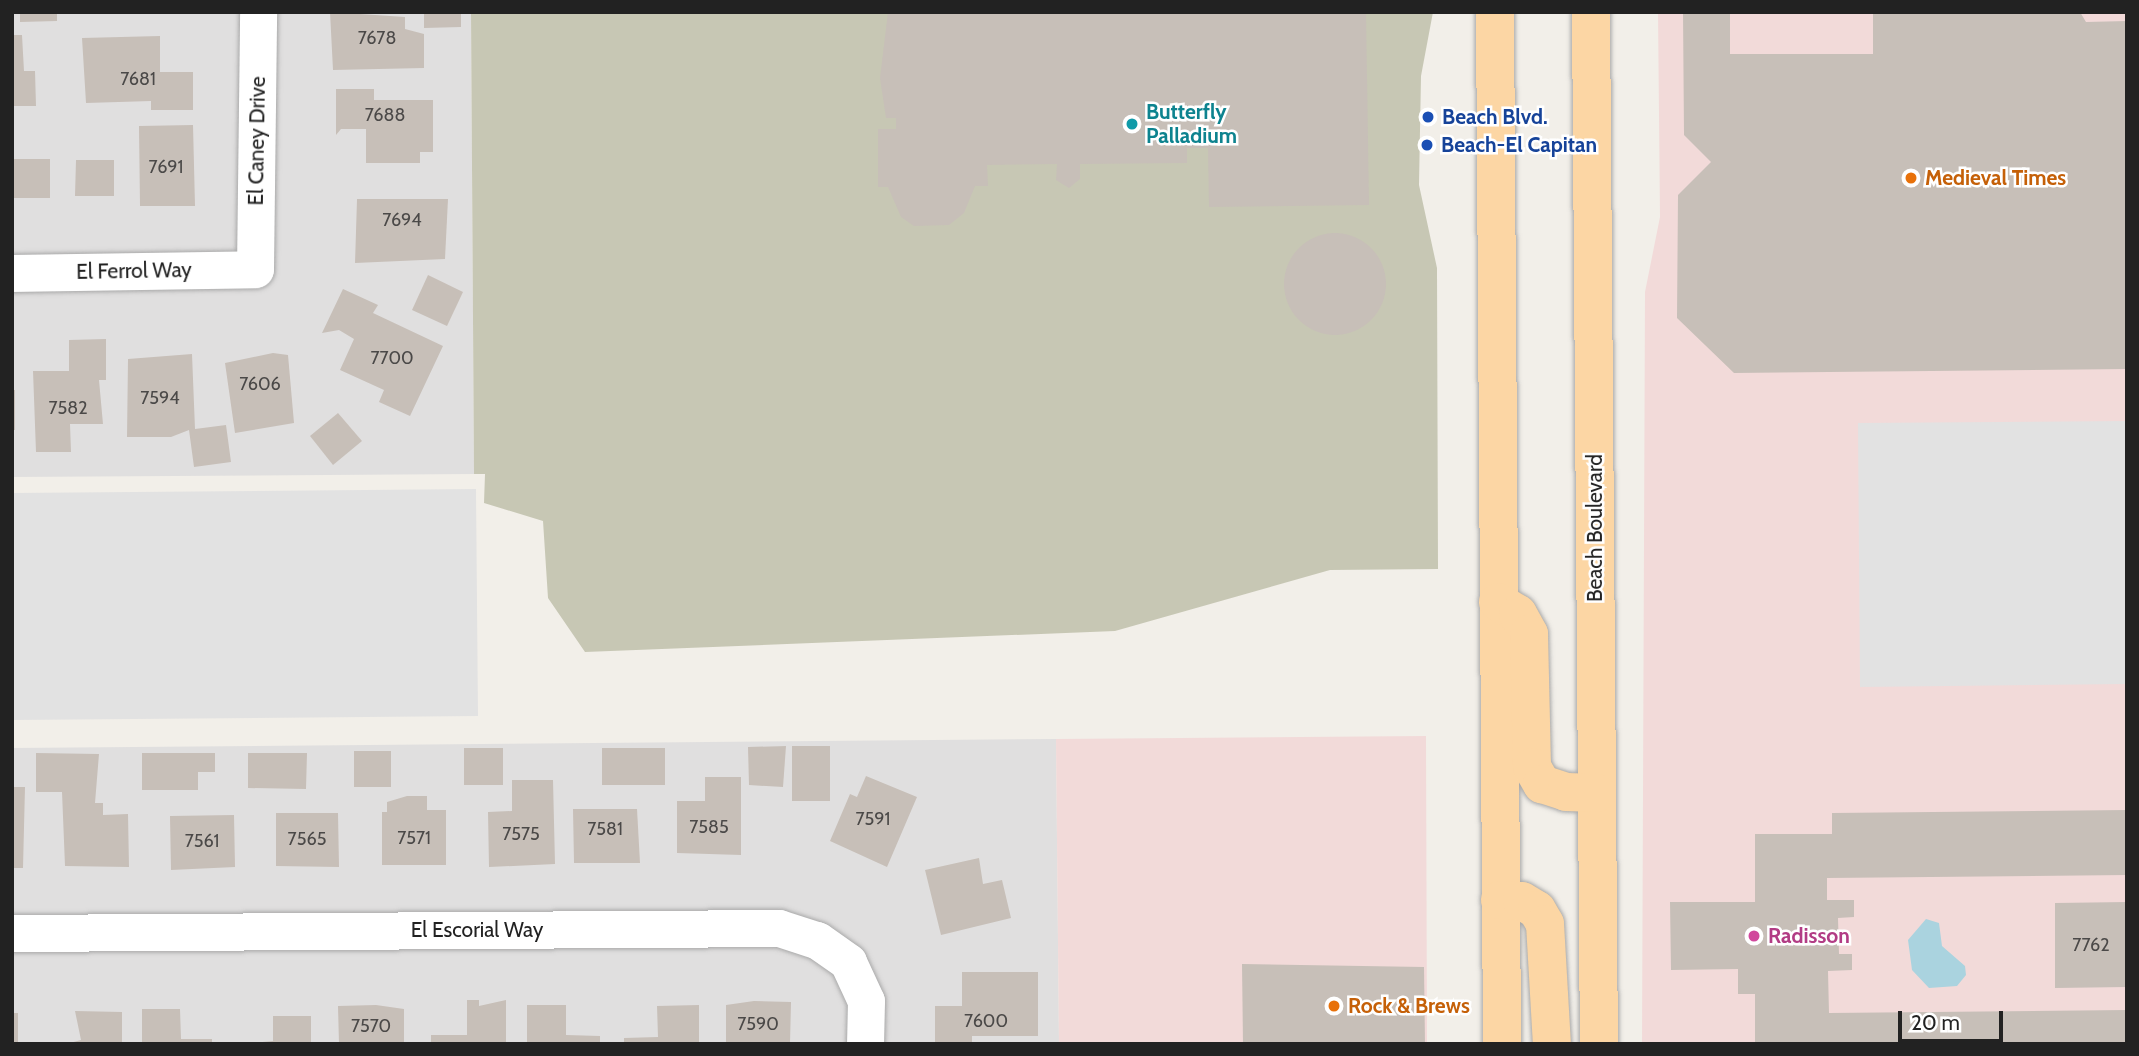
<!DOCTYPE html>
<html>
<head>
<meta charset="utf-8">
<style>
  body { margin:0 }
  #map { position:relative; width:2139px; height:1056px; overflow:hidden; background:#f2efe9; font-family:Cabin,sans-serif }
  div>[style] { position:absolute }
  .residential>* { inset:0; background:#e0dfdf }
  .commercial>* { inset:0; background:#f2dad9 }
  .construction>* { inset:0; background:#c7c7b4 }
  .parking>* { inset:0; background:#e2e2e2 }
  .water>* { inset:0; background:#aad3df }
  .building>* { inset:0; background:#c7bfb8 }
  .round { border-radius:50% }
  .roads { filter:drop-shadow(0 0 2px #a9a9a9) drop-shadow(0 0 2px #a9a9a9) }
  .street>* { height:37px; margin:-18.5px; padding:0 18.5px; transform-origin:18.5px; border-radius:18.5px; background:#fff }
  .primary>* { height:38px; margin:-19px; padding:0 19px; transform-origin:19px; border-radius:19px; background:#fcd6a4 }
  .dots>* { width:19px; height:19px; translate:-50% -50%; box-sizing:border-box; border:4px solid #fff; border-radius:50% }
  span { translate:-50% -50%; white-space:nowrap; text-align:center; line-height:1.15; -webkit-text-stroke:5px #fff; paint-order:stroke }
  .number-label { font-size:18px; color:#4b4948 }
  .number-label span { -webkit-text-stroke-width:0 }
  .culture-label { font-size:21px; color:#0d838f; font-weight:700 }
  .left { translate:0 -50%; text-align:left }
  .transit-label { font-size:21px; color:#164399; font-weight:700 }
  .street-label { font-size:21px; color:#222 }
  .food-label { font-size:21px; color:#c56008; font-weight:700 }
  .hotel-label { font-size:21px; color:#b23c85; font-weight:700 }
  .frame { position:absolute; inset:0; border:14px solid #222; pointer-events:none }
  .scale { position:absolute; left:1898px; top:1011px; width:105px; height:32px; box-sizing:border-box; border:4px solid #222; border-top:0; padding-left:9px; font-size:21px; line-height:24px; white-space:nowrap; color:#222; -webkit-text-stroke:5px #fff; paint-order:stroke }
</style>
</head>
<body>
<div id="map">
  <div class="residential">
    <div style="clip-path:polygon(12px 12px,471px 12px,474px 474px,12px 477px)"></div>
    <div style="clip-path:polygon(1056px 739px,1059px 1044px,12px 1044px,12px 748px)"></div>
  </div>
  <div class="commercial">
    <div style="clip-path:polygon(1658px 12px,2127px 12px,2127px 1044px,1642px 1044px,1645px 292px,1660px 217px)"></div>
    <div style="clip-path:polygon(1426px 736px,1427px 1044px,1059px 1044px,1056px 739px)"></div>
  </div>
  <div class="construction">
    <div style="clip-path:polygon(471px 12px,1433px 12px,1421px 76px,1419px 185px,1437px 268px,1438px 569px,1330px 570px,1115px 631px,585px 652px,548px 598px,543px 521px,484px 503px,485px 474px,474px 474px)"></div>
  </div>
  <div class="parking">
    <div style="clip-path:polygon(2127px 421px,2127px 684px,1860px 687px,1858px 423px)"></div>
    <div style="clip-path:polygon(476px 489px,478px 716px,12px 720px,12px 493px)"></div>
  </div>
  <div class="water">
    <div style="clip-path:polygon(1926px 919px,1939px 923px,1942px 946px,1965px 966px,1966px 975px,1957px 986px,1929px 988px,1912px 970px,1908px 940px)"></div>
  </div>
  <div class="building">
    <div style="clip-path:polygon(20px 12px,57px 12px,57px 21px,20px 22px)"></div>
    <div style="clip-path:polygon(330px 12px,405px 17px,405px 29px,424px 34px,424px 68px,333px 70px)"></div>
    <div style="clip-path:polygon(424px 12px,461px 12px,461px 27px,424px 28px)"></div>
    <div style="clip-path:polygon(888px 12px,1366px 12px,1369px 205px,1209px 207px,1208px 148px,1187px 148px,1187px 163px,1080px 164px,1080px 179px,1069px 188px,1056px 180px,1057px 164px,987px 165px,988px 186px,975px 186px,964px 213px,949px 225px,914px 226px,901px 217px,888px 187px,878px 187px,878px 129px,896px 129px,896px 118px,886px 118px,880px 78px)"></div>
    <div style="clip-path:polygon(1683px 12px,1730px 12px,1730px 54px,1873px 54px,1873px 12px,2080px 12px,2086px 22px,2127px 21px,2127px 369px,1734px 373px,1677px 318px,1678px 195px,1711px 162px,1684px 135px)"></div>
    <div style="clip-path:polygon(12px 35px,22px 35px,24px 71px,35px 71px,36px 106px,12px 106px)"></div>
    <div style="clip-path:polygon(160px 36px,160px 72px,193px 72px,193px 110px,151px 110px,151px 101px,86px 103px,82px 38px)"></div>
    <div style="clip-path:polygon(336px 89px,374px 89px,374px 100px,433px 100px,433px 152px,420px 152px,420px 163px,366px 163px,366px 129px,341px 129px,336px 135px)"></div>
    <div style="clip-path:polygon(193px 125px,195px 206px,140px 206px,139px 126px)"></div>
    <div style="clip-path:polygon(12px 159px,50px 159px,50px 198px,12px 198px)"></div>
    <div style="clip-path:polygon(76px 160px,114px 160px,114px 196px,75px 196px)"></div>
    <div style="clip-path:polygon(357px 199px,448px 199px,445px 259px,355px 263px)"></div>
    <div class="round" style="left:1284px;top:233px;width:102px;height:102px"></div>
    <div style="clip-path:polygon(428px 275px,463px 292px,447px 326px,412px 310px)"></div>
    <div style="clip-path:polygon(343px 289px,378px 305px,373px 313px,443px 346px,410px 416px,379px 402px,384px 390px,340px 370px,354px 339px,339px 330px,322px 333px)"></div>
    <div style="clip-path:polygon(106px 339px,106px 380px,99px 380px,103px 424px,70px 424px,71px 452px,36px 452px,33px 371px,69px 371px,69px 340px)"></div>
    <div style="clip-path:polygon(273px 353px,288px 355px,294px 423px,235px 433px,225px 363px)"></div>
    <div style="clip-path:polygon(192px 354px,195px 429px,226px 425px,231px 462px,194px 467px,189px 430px,171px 437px,127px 437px,128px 359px)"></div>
    <div style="clip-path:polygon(12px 390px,15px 390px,15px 430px,12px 430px)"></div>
    <div style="clip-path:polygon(338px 413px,362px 441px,333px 465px,310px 436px)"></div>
    <div style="clip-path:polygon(786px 746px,783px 787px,749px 785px,748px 747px)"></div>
    <div style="clip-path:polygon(792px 746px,830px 746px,830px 801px,792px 801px)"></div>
    <div style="clip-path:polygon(464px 748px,503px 748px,503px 785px,464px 785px)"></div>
    <div style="clip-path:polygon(602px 748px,665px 748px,665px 785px,602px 785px)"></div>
    <div style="clip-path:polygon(354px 751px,391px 751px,391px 787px,354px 787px)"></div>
    <div style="clip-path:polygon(36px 753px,99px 754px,95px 803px,103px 803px,103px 815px,128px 814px,129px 867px,65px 866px,62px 792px,36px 792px)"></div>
    <div style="clip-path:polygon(142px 753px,215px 753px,215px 772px,198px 772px,198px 790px,142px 790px)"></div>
    <div style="clip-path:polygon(248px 753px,307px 753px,306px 789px,248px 788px)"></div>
    <div style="clip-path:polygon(866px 776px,917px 797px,887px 867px,830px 841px,850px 794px,857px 797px)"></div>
    <div style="clip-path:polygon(705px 777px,741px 777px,741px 855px,677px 853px,677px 801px,705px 801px)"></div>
    <div style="clip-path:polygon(512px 780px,553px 780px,555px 864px,489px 867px,488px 812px,512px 811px)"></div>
    <div style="clip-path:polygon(12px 787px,25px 787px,23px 868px,12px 868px)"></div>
    <div style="clip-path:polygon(407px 796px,427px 796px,427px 810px,446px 810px,446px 865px,382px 865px,382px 812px,387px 812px,387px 802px)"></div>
    <div style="clip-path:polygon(573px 809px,637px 809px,640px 863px,574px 863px)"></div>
    <div style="clip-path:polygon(2127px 810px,2127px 875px,1827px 878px,1827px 900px,1854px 900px,1854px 917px,1838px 918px,1839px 954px,1852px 954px,1852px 970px,1828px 971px,1829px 1013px,2127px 1010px,2127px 1044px,1755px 1044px,1755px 994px,1738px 994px,1738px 969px,1671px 970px,1670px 902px,1755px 902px,1755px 834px,1832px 834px,1832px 813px)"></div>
    <div style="clip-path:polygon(276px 813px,338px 813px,339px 867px,276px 866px)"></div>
    <div style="clip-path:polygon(234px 815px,235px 867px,171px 870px,170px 816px)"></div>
    <div style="clip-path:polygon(979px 858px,983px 884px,1002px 880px,1011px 918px,941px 935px,925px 870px)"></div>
    <div style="clip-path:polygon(2127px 902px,2127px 987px,2055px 988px,2055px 903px)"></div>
    <div style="clip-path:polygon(1242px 964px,1424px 967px,1425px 1044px,1243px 1044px)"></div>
    <div style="clip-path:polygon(962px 972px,1038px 972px,1038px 1036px,972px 1036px,972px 1044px,935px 1044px,935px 1006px,962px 1006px)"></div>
    <div style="clip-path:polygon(467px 1000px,479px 1000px,479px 1006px,506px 1000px,506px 1044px,431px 1044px,431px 1035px,467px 1035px)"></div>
    <div style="clip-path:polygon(754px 1001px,791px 1002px,790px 1044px,726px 1044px,726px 1005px)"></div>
    <div style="clip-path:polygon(376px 1005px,404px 1009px,404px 1044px,339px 1044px,338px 1006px)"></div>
    <div style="clip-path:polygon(527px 1005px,566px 1005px,566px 1035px,600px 1036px,600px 1044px,527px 1044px)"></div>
    <div style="clip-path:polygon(699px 1005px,699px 1043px,624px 1044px,624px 1038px,658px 1037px,657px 1006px)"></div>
    <div style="clip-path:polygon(142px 1009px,180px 1009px,181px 1039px,212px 1039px,212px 1044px,142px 1044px)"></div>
    <div style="clip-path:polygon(75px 1011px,122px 1012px,122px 1044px,66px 1044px,81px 1040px)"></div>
    <div style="clip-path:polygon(12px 1013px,18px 1013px,18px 1044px,12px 1044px)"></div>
    <div style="clip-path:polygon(273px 1016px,311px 1016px,311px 1044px,238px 1044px,273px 1041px)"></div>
  </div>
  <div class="roads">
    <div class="street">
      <div style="left:12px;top:273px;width:243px;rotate:-0.9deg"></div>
      <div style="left:255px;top:269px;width:257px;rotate:-89.3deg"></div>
      <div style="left:12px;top:933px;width:767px;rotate:-0.37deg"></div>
      <div style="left:779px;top:928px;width:40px;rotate:18deg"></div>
      <div style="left:817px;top:940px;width:38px;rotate:35deg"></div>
      <div style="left:848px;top:962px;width:43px;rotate:65.2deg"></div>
      <div style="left:866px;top:1001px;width:43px;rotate:91.3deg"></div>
    </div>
    <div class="primary">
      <div style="left:1495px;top:12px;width:1032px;rotate:89.61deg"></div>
      <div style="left:1591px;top:12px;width:1032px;rotate:89.56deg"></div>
      <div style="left:1498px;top:602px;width:23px;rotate:31deg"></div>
      <div style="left:1518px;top:614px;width:23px;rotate:61deg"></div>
      <div style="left:1529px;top:634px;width:133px;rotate:88.7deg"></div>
      <div style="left:1532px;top:767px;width:20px;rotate:60deg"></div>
      <div style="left:1542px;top:784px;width:25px;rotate:18deg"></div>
      <div style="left:1566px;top:792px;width:31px;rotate:2deg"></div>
      <div style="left:1500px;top:900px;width:22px;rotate:3deg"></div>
      <div style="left:1522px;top:901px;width:17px;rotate:31deg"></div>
      <div style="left:1537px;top:910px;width:16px;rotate:60deg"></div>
      <div style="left:1545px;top:924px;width:120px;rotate:86.7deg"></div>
    </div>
  </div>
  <div class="dots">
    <div style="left:1428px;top:117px;background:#1a4fb4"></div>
    <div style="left:1132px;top:124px;background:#0f9aa8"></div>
    <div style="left:1427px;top:145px;background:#1a4fb4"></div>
    <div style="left:1911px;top:178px;background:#e8710a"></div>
    <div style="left:1754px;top:936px;background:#d1479c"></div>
    <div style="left:1334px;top:1006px;background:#e8710a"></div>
  </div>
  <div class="number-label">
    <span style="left:377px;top:38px">7678</span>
    <span style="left:138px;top:79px">7681</span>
    <span style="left:385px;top:115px">7688</span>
    <span style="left:166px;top:167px">7691</span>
    <span style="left:402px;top:220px">7694</span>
    <span style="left:392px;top:358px">7700</span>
    <span style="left:260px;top:384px">7606</span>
    <span style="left:160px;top:398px">7594</span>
    <span style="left:68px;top:408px">7582</span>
    <span style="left:873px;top:819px">7591</span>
    <span style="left:709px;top:827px">7585</span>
    <span style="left:605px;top:829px">7581</span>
    <span style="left:521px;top:834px">7575</span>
    <span style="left:414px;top:838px">7571</span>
    <span style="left:307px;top:839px">7565</span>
    <span style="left:202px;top:841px">7561</span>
    <span style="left:2091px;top:945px">7762</span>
    <span style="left:986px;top:1021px">7600</span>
    <span style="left:758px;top:1024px">7590</span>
    <span style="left:371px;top:1026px">7570</span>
  </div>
  <div class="culture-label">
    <span class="left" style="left:1146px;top:124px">Butterfly<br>Palladium</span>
  </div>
  <div class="transit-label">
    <span class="left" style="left:1442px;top:117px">Beach Blvd.</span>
    <span class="left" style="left:1441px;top:145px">Beach-El Capitan</span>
  </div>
  <div class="street-label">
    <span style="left:257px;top:141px;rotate:-89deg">El Caney Drive</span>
    <span style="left:134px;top:271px;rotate:-1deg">El Ferrol Way</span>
    <span style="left:1595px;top:528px;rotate:-90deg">Beach Boulevard</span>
    <span style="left:477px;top:930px">El Escorial Way</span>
  </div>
  <div class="food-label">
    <span class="left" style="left:1925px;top:178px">Medieval Times</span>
    <span class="left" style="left:1348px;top:1006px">Rock &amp; Brews</span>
  </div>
  <div class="hotel-label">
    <span class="left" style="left:1768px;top:936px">Radisson</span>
  </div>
  <div class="frame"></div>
  <div class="scale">20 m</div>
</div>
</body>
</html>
